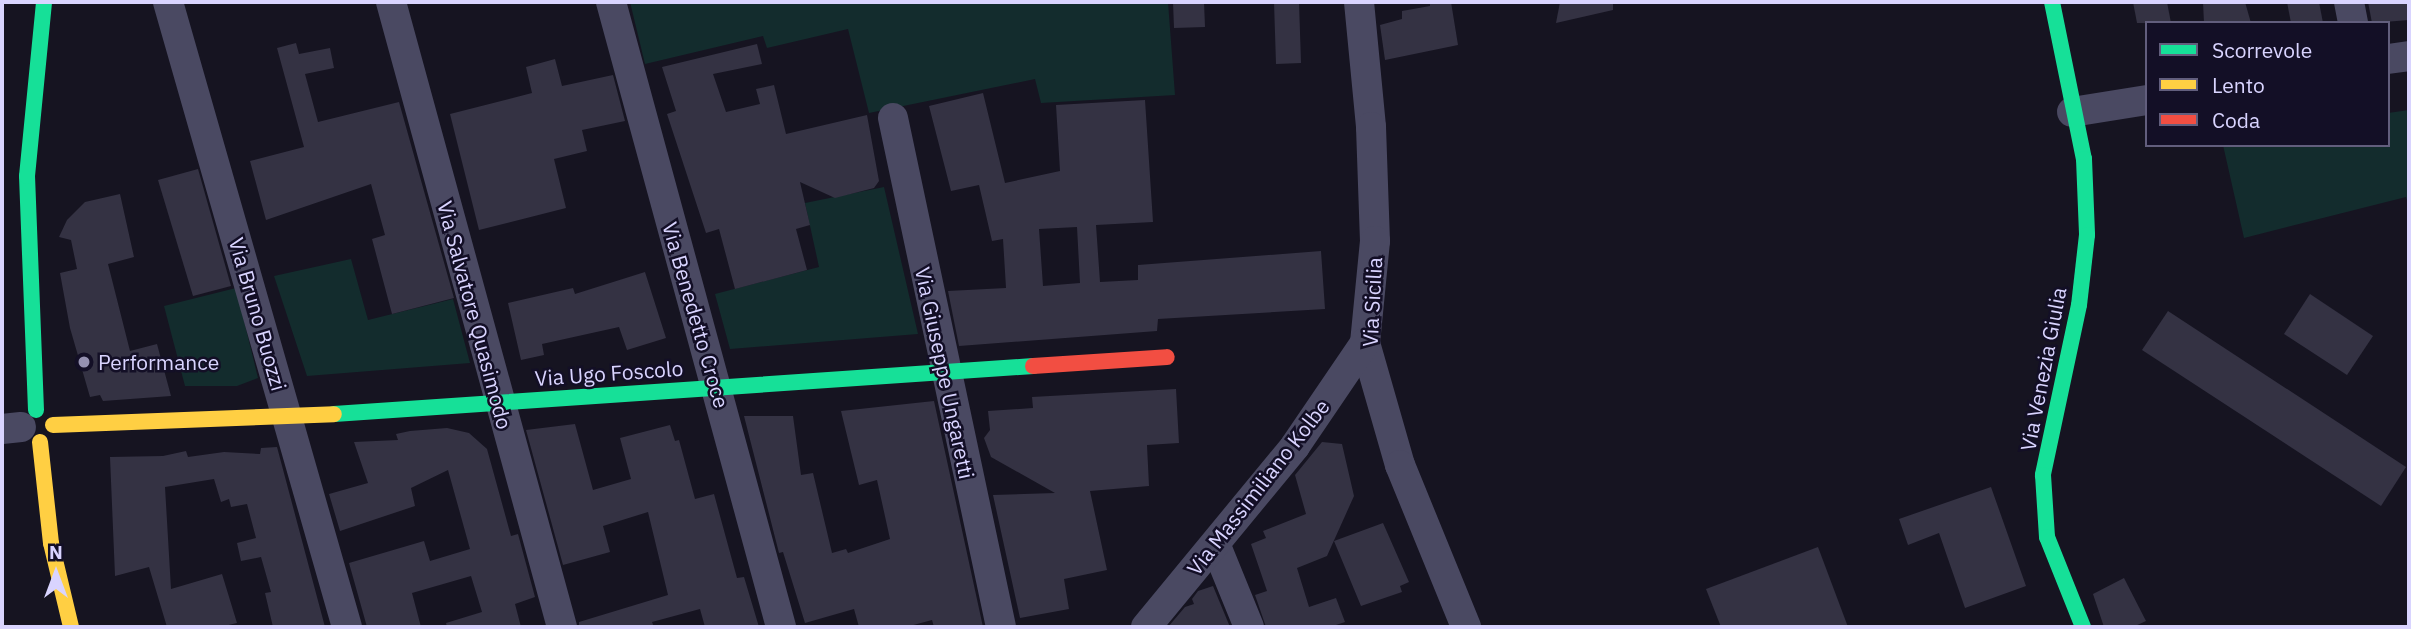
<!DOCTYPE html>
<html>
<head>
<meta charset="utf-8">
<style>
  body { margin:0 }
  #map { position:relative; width:2411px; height:629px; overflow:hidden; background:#161421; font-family:"IBM Plex Sans",sans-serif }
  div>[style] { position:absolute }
  .green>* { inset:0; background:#132c2d }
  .building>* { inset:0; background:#343243 }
  .street>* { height:30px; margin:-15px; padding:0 15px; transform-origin:15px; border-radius:15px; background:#4a4962 }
  .fast>* { height:16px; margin:-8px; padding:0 8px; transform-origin:8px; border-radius:8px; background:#16e098 }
  .slow>* { height:16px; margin:-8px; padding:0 8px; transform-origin:8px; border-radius:8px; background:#ffcf43 }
  .jam>* { height:16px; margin:-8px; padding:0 8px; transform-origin:8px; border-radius:8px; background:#f24e42 }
  .dots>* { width:19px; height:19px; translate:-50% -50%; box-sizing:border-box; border:4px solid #130f26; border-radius:50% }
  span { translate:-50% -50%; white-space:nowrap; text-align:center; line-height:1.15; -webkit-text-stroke:5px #130f26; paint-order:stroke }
  .street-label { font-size:21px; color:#d9d4ff }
  .poi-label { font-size:21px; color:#d9d4ff }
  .left { translate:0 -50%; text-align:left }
  .frame { position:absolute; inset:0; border:4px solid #d9d4ff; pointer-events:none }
  .legend { position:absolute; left:2145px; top:21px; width:245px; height:126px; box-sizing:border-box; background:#130f26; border:2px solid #625e7d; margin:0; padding:9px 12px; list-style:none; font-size:21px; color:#d9d4ff }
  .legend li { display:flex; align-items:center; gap:14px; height:35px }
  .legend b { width:35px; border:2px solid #625e7d }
  .north { position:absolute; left:21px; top:538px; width:70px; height:70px; -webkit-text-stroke:5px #130f26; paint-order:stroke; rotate:0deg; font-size:19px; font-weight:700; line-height:28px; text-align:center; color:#d9d4ff }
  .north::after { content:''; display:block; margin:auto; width:24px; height:32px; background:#d9d4ff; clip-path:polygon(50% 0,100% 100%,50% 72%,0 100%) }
</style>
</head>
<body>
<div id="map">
  <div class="green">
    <div style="clip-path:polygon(630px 2px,1168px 2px,1175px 95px,1041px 103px,1035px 79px,869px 113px,848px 29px,767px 48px,763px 36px,645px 64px)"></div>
    <div style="clip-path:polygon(2409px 110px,2409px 206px,2406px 197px,2244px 238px,2223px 145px,2388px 145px,2388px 113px)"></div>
    <div style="clip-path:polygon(884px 187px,918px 334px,730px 349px,715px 294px,819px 267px,805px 203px)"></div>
    <div style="clip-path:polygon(351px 259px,368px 320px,453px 299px,470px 363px,307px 376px,274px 276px)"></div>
    <div style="clip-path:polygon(236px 288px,258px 378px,237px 386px,185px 386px,164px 306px)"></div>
  </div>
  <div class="building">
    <div style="clip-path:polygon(1173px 2px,1204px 2px,1205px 27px,1174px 28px)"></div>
    <div style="clip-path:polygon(1274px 2px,1299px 2px,1301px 63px,1276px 64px)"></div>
    <div style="clip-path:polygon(1430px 2px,1451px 2px,1458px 45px,1385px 60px,1380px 25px,1402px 19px,1402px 11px,1430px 6px)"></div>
    <div style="clip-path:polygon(1560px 2px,1613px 2px,1613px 10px,1556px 23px)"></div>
    <div style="clip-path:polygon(2133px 2px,2167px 2px,2171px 23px,2137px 23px)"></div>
    <div style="clip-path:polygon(2203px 2px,2245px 2px,2251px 23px,2204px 23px)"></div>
    <div style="clip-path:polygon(2287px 2px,2319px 2px,2323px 23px,2291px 23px)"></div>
    <div style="clip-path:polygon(2368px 2px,2409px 2px,2409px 20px,2372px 23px)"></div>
    <div style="clip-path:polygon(296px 43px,299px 54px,330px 48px,334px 68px,305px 74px,318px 122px,399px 102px,454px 298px,392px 314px,372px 239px,385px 235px,371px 184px,266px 220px,250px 161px,304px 147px,277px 48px)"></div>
    <div style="clip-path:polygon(757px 44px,762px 64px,713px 74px,726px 112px,760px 104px,756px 89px,774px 85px,786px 134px,867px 115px,879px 181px,874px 188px,835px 198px,800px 182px,810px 225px,796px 229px,807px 270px,735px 289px,719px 229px,706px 233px,667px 114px,676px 111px,662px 67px)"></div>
    <div style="clip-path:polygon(555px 59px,562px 86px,613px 75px,625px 121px,582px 130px,587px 151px,554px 159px,566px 208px,479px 230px,450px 114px,532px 93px,526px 67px)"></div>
    <div style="clip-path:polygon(evenodd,983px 93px,1005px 183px,1060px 171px,1056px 105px,1145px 100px,1153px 222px,1096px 225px,1100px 282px,1138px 280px,1138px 265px,1321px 251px,1325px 309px,1158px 319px,1157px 331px,959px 346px,948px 291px,1006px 288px,1003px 239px,992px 241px,979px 185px,951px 191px,929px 106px,983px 93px,1077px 227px,1080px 283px,1043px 286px,1039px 229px,1077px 227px)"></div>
    <div style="clip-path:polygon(198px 169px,231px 286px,193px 296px,158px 180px)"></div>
    <div style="clip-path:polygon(120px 194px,134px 257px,108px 264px,130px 351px,157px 344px,171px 396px,103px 401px,100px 395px,90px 397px,70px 328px,60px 273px,77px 269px,71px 240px,59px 237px,67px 220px,85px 202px)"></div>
    <div style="clip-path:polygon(645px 272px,666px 338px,627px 350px,619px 327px,542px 344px,544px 355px,521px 360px,508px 303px,573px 288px,575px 294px)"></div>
    <div style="clip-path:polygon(2310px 294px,2373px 336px,2347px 375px,2284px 334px)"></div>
    <div style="clip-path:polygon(2168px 311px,2406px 467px,2381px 506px,2142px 350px)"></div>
    <div style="clip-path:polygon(1176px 389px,1179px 443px,1147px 445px,1149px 486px,1090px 491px,1107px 570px,1064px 579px,1069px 609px,1020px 618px,993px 495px,1055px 493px,991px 457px,984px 438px,990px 430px,988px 411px,1033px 408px,1032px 397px)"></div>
    <div style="clip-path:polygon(934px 401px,983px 627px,934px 627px,932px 620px,906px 627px,859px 627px,854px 609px,805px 623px,783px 552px,779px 553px,744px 416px,793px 416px,801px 475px,813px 473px,832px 553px,846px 549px,848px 553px,890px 539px,877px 480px,859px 485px,841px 411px)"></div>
    <div style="clip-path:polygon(575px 424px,593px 490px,631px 479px,620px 438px,670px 425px,675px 441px,679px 440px,695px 499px,714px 494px,737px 578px,744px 577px,759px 627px,705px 627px,700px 609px,652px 622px,654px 627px,579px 627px,579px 622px,668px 595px,648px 512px,603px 526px,610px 552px,563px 565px,526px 430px)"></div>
    <div style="clip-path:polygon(447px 428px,469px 433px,487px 449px,511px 536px,518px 534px,535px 597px,515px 604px,521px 627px,447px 627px,446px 623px,482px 612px,471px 576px,412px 593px,421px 627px,367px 627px,349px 563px,424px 541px,430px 561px,470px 549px,448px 470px,411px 488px,415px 506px,340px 531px,329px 494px,368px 483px,354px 442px,398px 440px,396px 434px,410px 431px)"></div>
    <div style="clip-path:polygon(1322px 442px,1342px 444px,1354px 496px,1327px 556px,1297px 568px,1309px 607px,1336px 598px,1345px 622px,1330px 627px,1266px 627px,1255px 595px,1267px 591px,1251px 544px,1266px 538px,1263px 531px,1306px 514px,1295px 475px)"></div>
    <div style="clip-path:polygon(277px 447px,325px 627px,273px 627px,265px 593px,271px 592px,261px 557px,241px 561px,237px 543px,256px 538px,247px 504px,231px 507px,229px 499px,221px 502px,214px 479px,165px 487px,171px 589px,222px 574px,237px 623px,220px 627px,167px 627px,149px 567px,115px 576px,110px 457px,163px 456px,186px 451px,188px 457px,224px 452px,260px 454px,261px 448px)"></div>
    <div style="clip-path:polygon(1991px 487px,2026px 586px,1965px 608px,1939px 533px,1908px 545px,1899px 519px)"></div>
    <div style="clip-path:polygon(1383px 523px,1409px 582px,1400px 586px,1402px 592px,1361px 606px,1334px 541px)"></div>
    <div style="clip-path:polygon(1818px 547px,1848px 627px,1721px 627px,1706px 589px)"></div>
    <div style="clip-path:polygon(2124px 578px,2146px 621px,2133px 627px,2104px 627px,2093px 594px)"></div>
    <div style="clip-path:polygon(1213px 586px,1230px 627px,1168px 627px,1185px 607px,1194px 604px,1192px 599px,1198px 591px)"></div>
  </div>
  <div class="street">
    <div style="left:168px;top:2px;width:650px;rotate:74.02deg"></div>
    <div style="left:391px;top:2px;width:648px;rotate:74.7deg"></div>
    <div style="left:611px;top:2px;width:648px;rotate:74.78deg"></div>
    <div style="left:1359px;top:2px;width:126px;rotate:84.5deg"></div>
    <div style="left:1371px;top:127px;width:114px;rotate:88deg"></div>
    <div style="left:1375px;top:241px;width:102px;rotate:95.6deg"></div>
    <div style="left:1365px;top:343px;width:127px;rotate:74deg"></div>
    <div style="left:1400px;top:465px;width:175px;rotate:67.8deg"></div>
    <div style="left:2349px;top:2px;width:21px;rotate:79deg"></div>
    <div style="left:2388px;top:59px;width:21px;rotate:-8deg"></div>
    <div style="left:2072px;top:112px;width:76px;rotate:-9.1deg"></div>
    <div style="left:893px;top:118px;width:520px;rotate:78.02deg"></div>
    <div style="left:2px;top:429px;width:19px;rotate:-6deg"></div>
    <div style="left:1216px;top:546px;width:87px;rotate:67.8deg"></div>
    <div style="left:1146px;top:627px;width:234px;rotate:-50.5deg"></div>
    <div style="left:1295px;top:446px;width:125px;rotate:-55.8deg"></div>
  </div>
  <div class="fast">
    <div style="left:2052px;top:2px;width:160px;rotate:78.5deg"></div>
    <div style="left:2084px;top:159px;width:76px;rotate:87.7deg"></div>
    <div style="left:2087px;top:235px;width:70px;rotate:96.5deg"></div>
    <div style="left:2079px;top:305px;width:174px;rotate:102deg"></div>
    <div style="left:2043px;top:475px;width:62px;rotate:86.3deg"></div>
    <div style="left:2047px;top:537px;width:97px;rotate:68.2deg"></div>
    <div style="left:36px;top:410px;width:234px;rotate:-92.2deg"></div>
    <div style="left:27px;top:176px;width:175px;rotate:-84.4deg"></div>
    <div style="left:334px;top:414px;width:701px;rotate:-3.93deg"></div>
  </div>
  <div class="slow">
    <div style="left:53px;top:425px;width:281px;rotate:-2.2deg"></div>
    <div style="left:40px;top:442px;width:102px;rotate:83.8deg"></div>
    <div style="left:51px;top:543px;width:86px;rotate:76.6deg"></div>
  </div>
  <div class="jam">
    <div style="left:1033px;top:366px;width:134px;rotate:-3.8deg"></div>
  </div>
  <div class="dots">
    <div style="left:84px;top:362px;background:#9591b1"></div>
  </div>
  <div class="street-label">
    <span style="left:1372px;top:302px;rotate:-87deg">Via Sicilia</span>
    <span style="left:258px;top:314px;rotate:74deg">Via Bruno Buozzi</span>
    <span style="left:475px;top:315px;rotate:75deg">Via Salvatore Quasimodo</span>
    <span style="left:696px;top:315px;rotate:74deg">Via Benedetto Croce</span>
    <span style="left:2043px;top:369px;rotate:-79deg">Via Venezia Giulia</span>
    <span style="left:609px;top:373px;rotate:-4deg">Via Ugo Foscolo</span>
    <span style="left:945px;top:373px;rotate:78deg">Via Giuseppe Ungaretti</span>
    <span style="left:1258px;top:487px;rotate:-52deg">Via Massimiliano Kolbe</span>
  </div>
  <div class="poi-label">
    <span class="left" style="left:98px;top:362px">Performance</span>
  </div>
  <div class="frame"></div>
  <ul class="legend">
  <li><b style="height:9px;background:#16e098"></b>Scorrevole</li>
  <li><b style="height:9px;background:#ffcf43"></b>Lento</li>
  <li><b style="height:9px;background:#f24e42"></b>Coda</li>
  </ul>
  <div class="north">N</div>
</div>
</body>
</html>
